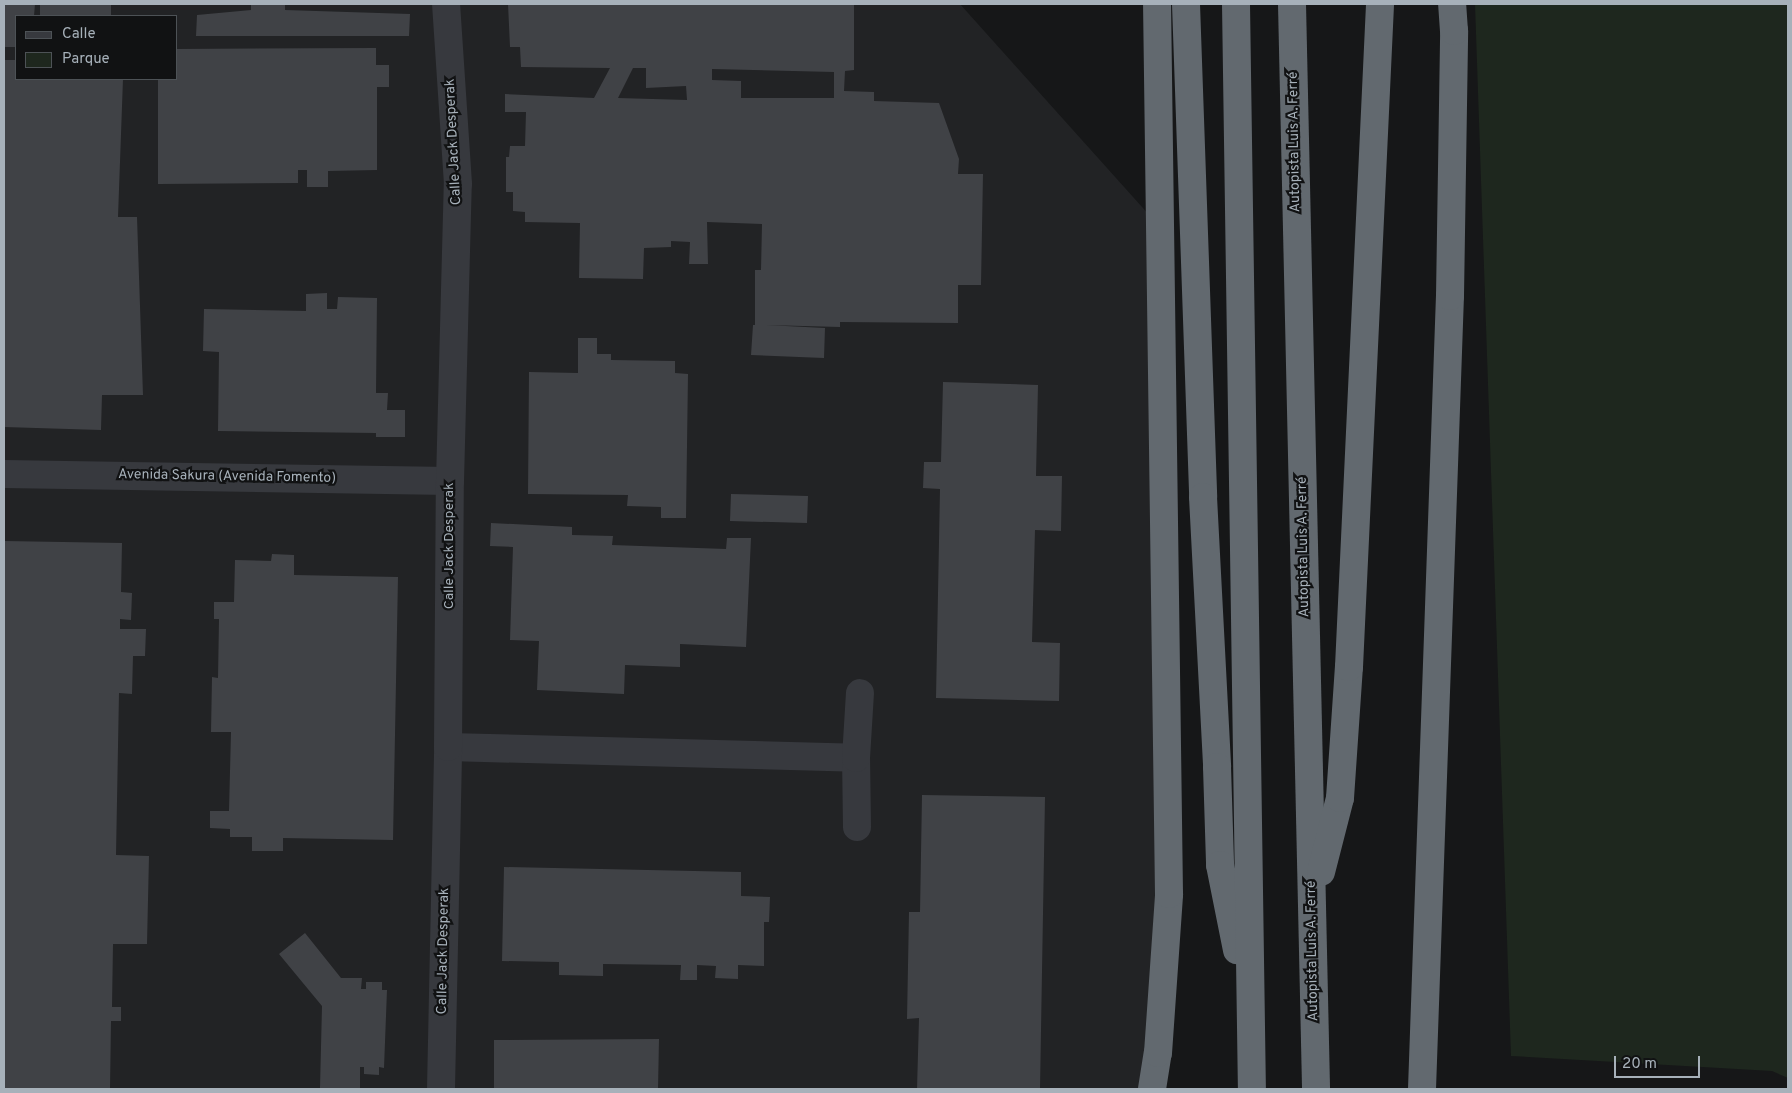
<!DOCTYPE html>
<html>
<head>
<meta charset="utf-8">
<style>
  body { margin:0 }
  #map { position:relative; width:1792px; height:1093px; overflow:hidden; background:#161718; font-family:Overpass,sans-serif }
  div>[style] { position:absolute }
  .built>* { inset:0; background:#222325 }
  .green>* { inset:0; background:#1e271e }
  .building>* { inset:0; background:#404246 }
  .minor>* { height:28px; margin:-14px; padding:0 14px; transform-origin:14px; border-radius:14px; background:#37393e }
  .motorway>* { height:28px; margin:-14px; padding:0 14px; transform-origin:14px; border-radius:14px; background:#62696f }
  span { translate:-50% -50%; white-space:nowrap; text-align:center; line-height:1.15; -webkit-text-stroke:4.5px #111213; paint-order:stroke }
  .street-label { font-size:14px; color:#a7b1ba }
  .frame { position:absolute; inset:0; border:5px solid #a7b1ba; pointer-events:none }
  .legend { position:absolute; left:15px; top:15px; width:162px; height:65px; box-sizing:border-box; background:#111213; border:1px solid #4d5256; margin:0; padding:6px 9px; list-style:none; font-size:15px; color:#a7b1ba }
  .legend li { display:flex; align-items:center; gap:10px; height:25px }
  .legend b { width:25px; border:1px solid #4d5256 }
  .scale { position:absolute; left:1614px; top:1056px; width:86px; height:22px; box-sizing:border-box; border:2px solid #a7b1ba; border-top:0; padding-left:6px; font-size:15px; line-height:18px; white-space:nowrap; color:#a7b1ba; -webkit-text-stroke:4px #111213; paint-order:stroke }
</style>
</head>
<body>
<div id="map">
  <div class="built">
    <div style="clip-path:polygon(evenodd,4px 4px,960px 4px,1160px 227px,1155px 1089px,4px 1089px,4px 4px,16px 16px,176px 16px,176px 79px,16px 79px,16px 16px)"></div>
  </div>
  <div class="green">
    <div style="clip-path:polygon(1475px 4px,1788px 4px,1788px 1078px,1772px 1071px,1511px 1056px)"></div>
  </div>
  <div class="building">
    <div style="clip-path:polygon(4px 4px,35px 4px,34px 16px,16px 16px,16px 47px,4px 47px)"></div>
    <div style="clip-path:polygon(40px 4px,111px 4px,111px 16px,40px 16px)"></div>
    <div style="clip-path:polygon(251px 4px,285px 4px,285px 10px,410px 14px,409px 36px,196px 36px,197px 15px,251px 10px)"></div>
    <div style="clip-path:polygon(evenodd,508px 4px,854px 4px,854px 70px,845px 71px,844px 91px,874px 92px,874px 101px,939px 103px,959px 159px,958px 174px,983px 174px,981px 285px,958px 285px,958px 323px,840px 322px,840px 327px,766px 325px,825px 328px,824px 358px,751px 355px,753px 325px,755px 325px,755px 270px,761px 270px,762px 224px,707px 222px,708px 264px,689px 264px,690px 242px,671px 241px,671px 247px,644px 248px,643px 279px,579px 278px,580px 223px,525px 222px,525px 212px,513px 211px,513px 192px,506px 192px,506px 157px,509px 157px,510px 146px,525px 146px,526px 112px,505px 112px,505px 94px,594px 98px,610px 68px,521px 67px,520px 47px,510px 47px,508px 4px,633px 68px,646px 68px,646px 88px,686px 86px,687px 100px,618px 98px,633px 68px,508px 4px,712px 69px,834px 72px,834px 98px,741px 98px,741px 81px,712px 80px,712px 69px)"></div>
    <div style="clip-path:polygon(376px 48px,376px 65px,389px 65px,389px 87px,377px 87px,377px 170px,328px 171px,328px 187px,307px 187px,307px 170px,298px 170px,298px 183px,158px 184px,158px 79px,176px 79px,176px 49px)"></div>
    <div style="clip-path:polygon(4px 60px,16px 60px,16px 79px,123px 79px,118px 217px,137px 217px,143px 395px,102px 395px,101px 430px,4px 427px)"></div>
    <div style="clip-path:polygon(327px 293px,327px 309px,337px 309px,338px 297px,377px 298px,376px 393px,388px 393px,387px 410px,405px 410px,405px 437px,376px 437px,376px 433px,218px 431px,219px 352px,203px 351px,204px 309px,306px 311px,306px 294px)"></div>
    <div style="clip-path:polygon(578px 338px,597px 338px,597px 354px,611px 354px,611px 360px,675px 361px,675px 373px,688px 374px,686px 518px,661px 518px,661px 507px,627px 506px,628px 495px,528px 494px,529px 372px,578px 373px)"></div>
    <div style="clip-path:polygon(943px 382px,1038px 385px,1036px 476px,1062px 476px,1061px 531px,1035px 530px,1032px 642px,1060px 643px,1059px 701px,936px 698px,940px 489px,923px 488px,924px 462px,941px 462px)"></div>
    <div style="clip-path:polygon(731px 494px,808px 496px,807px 523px,730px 521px)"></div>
    <div style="clip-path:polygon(491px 523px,572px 527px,572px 535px,613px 536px,612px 545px,726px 549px,727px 538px,751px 538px,746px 647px,680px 644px,680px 667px,625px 665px,624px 694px,537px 690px,539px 641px,510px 640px,513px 547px,490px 546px)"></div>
    <div style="clip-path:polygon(4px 541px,122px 543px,121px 592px,132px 593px,131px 620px,120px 619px,120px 629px,146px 629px,145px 656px,133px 656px,132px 694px,119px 693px,116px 855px,149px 856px,147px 944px,113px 944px,112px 1007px,121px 1007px,121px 1021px,111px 1021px,110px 1089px,4px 1089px)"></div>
    <div style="clip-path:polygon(272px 554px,294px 555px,294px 575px,398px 577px,393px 840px,283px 838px,283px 851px,252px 851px,252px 837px,230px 837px,230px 829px,210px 828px,210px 811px,229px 811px,231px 732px,211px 732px,212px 677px,218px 678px,219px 619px,214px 619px,214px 602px,234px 602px,235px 560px,271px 561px)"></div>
    <div style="clip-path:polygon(922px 795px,1045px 797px,1040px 1089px,917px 1089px,919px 1018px,907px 1019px,909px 912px,920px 912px)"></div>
    <div style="clip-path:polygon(504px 867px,741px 872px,741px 896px,770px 897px,769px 922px,764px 922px,764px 966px,738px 965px,738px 979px,715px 978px,716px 966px,697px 965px,697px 980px,680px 980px,681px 965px,603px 964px,603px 976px,559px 975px,559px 962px,502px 961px)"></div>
    <div style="clip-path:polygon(305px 933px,341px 978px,362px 978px,361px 989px,366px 989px,366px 982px,382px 982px,382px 990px,387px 990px,384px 1068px,379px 1067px,379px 1075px,364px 1074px,364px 1067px,360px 1067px,360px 1088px,320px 1088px,322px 1006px,279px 954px)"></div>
    <div style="clip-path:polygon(659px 1039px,658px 1089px,494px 1089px,494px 1040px)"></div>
  </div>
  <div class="minor">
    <div style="left:4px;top:474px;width:446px;rotate:0.9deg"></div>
    <div style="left:448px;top:747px;width:408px;rotate:1.5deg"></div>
    <div style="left:857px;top:827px;width:69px;rotate:-90.8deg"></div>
    <div style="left:856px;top:758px;width:65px;rotate:-86.5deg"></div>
    <div style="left:441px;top:1089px;width:342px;rotate:-88.8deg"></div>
    <div style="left:448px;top:747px;width:266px;rotate:-89.6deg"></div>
    <div style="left:450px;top:481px;width:297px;rotate:-88.5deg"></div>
    <div style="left:458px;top:184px;width:180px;rotate:-93.8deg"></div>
  </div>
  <div class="motorway">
    <div style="left:1186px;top:4px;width:493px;rotate:88deg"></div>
    <div style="left:1203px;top:497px;width:270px;rotate:87deg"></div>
    <div style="left:1217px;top:767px;width:98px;rotate:88.2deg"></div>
    <div style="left:1220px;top:865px;width:87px;rotate:78.7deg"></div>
    <div style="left:1236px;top:4px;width:1085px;rotate:89.16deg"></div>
    <div style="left:1292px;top:4px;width:1085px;rotate:88.73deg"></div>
    <div style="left:1321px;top:872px;width:76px;rotate:-75.6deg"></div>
    <div style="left:1340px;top:798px;width:131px;rotate:-86.1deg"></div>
    <div style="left:1349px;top:667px;width:664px;rotate:-87.32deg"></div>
    <div style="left:1152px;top:1089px;width:36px;rotate:-81deg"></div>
    <div style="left:1158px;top:1053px;width:159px;rotate:-86deg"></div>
    <div style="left:1169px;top:894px;width:890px;rotate:-90.77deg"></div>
    <div style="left:1422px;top:1089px;width:793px;rotate:-87.98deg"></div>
    <div style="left:1450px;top:296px;width:265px;rotate:-89.1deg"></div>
    <div style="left:1454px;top:31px;width:27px;rotate:-94deg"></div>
  </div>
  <div class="street-label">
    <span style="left:454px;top:142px;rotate:-93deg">Calle Jack Desperak</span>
    <span style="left:1295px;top:142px;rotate:-91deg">Autopista Luis A. Ferré</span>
    <span style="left:227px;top:477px;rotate:1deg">Avenida Sakura (Avenida Fomento)</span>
    <span style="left:450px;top:546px;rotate:-90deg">Calle Jack Desperak</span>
    <span style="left:1304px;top:547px;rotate:-91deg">Autopista Luis A. Ferré</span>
    <span style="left:444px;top:951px;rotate:-89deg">Calle Jack Desperak</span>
    <span style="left:1313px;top:951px;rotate:-91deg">Autopista Luis A. Ferré</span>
  </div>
  <div class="frame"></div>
  <ul class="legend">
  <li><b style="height:6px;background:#37393e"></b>Calle</li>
  <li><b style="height:14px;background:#1e271e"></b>Parque</li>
  </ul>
  <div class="scale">20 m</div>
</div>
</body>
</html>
